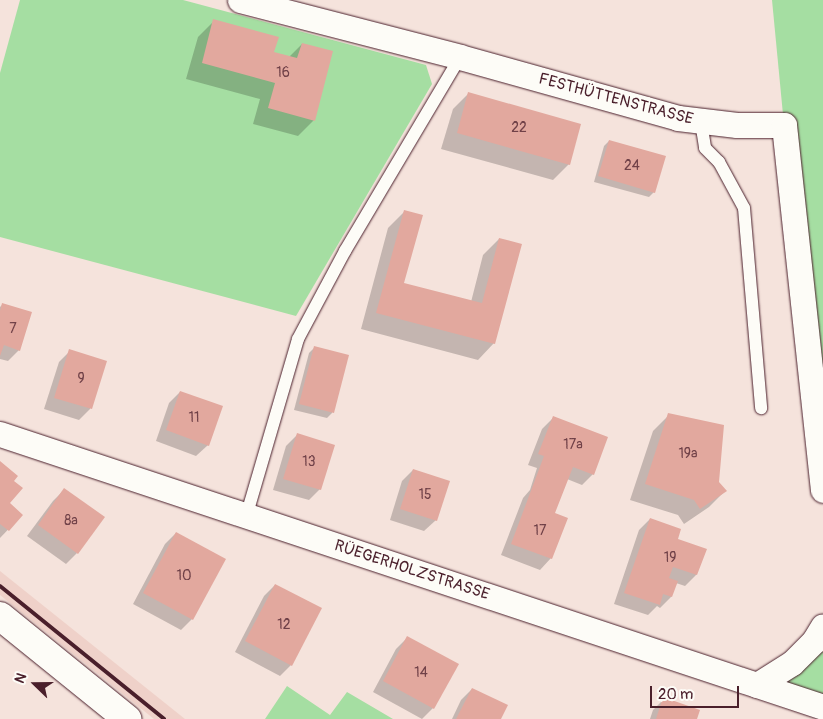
<!DOCTYPE html>
<html>
<head>
<meta charset="utf-8">
<style>
  body { margin:0 }
  #map { position:relative; width:823px; height:719px; overflow:hidden; background:#f5e3dc; font-family:Pangolin,sans-serif }
  div>[style] { position:absolute }
  .built>* { inset:0; background:#efd1c9 }
  .green>* { inset:0; background:#a5dea2 }
  .shadow>* { inset:0; background:#0003 }
  .building>* { inset:0; background:#e2a89e }
  .roads { filter:drop-shadow(0 0 1px #4a1f2b) drop-shadow(0 0 1px #4a1f2b) }
  .service>* { height:12px; margin:-6px; padding:0 6px; transform-origin:6px; border-radius:6px; background:#fdfcf7 }
  .minor>* { height:25px; margin:-12.5px; padding:0 12.5px; transform-origin:12.5px; border-radius:12.5px; background:#fdfcf7 }
  .secondary>* { height:28px; margin:-14px; padding:0 14px; transform-origin:14px; border-radius:14px; background:#fdfcf7 }
  .rail>* { height:4px; margin:-2px; padding:0 2px; transform-origin:2px; border-radius:2px; background:#4a1f2b }
  span { translate:-50% -50%; white-space:nowrap; text-align:center; line-height:1.15; -webkit-text-stroke:5px #fdfcf7; paint-order:stroke }
  .number-label { font-size:14px; color:#704148 }
  .number-label span { -webkit-text-stroke-width:0 }
  .street-label { font-size:16px; color:#4a1f2b }
  .north { position:absolute; left:10px; top:659px; width:50px; height:50px; -webkit-text-stroke:4px #fdfcf7; paint-order:stroke; rotate:292deg; font-size:14px; font-weight:700; line-height:20px; text-align:center; color:#4a1f2b }
  .north::after { content:''; display:block; margin:auto; width:18px; height:22px; background:#4a1f2b; clip-path:polygon(50% 0,100% 100%,50% 72%,0 100%) }
  .scale { position:absolute; left:650px; top:686px; width:89px; height:22px; box-sizing:border-box; border:2px solid #4a1f2b; border-top:0; padding-left:6px; font-size:15px; line-height:18px; white-space:nowrap; color:#4a1f2b; -webkit-text-stroke:4px #fdfcf7; paint-order:stroke }
</style>
</head>
<body>
<div id="map">
  <div class="built">
    <div style="clip-path:polygon(0 571px,185px 719px,154px 719px,0 595px)"></div>
  </div>
  <div class="green">
    <div style="clip-path:polygon(20px 0,183px 0,426px 65px,432px 84px,296px 316px,0 237px,0 73px)"></div>
    <div style="clip-path:polygon(772px 0,823px 0,823px 490px,784px 125px)"></div>
    <div style="clip-path:polygon(823px 626px,823px 707px,757px 685px)"></div>
    <div style="clip-path:polygon(287px 686px,330px 715px,347px 692px,393px 719px,265px 719px)"></div>
  </div>
  <div class="shadow">
    <div style="clip-path:polygon(214px 21px,273px 53px,289px 57px,302px 44px,314px 120px,298px 136px,253px 124px,260px 99px,186px 79px,198px 37px)"></div>
    <div style="clip-path:polygon(469px 93px,569px 164px,553px 180px,441px 149px,453px 109px)"></div>
    <div style="clip-path:polygon(609px 141px,654px 192px,649px 197px,594px 182px,604px 146px)"></div>
    <div style="clip-path:polygon(404px 212px,403px 284px,471px 302px,483px 255px,499px 239px,494px 343px,478px 360px,361px 329px,388px 228px)"></div>
    <div style="clip-path:polygon(3px 304px,19px 350px,8px 361px,0 359px,0 307px)"></div>
    <div style="clip-path:polygon(315px 347px,347px 356px,332px 413px,327px 418px,294px 410px,309px 353px)"></div>
    <div style="clip-path:polygon(70px 351px,105px 362px,90px 409px,79px 420px,44px 409px,59px 362px)"></div>
    <div style="clip-path:polygon(180px 392px,208px 445px,196px 456px,156px 441px,169px 403px)"></div>
    <div style="clip-path:polygon(669px 415px,725px 491px,709px 507px,684px 524px,678px 515px,630px 500px,653px 431px)"></div>
    <div style="clip-path:polygon(553px 418px,593px 474px,582px 485px,567px 479px,553px 514px,551px 558px,540px 570px,501px 555px,523px 498px,530px 490px,537px 468px,528px 465px,542px 429px)"></div>
    <div style="clip-path:polygon(297px 435px,320px 489px,309px 500px,273px 490px,286px 446px)"></div>
    <div style="clip-path:polygon(0 462px,12px 481px,8px 503px,22px 515px,0 538px)"></div>
    <div style="clip-path:polygon(413px 470px,436px 520px,424px 531px,390px 520px,402px 481px)"></div>
    <div style="clip-path:polygon(64px 490px,77px 553px,66px 564px,27px 536px,53px 501px)"></div>
    <div style="clip-path:polygon(650px 519px,676px 540px,705px 549px,696px 575px,685px 586px,676px 583px,671px 597px,660px 608px,657px 606px,648px 615px,614px 604px,639px 530px)"></div>
    <div style="clip-path:polygon(176px 533px,192px 619px,181px 630px,133px 604px,165px 544px)"></div>
    <div style="clip-path:polygon(275px 585px,291px 665px,280px 676px,235px 652px,264px 596px)"></div>
    <div style="clip-path:polygon(407px 638px,433px 708px,422px 719px,373px 692px,396px 649px)"></div>
    <div style="clip-path:polygon(472px 689px,500px 719px,452px 719px,461px 700px)"></div>
    <div style="clip-path:polygon(664px 699px,695px 719px,650px 719px,653px 710px)"></div>
  </div>
  <div class="building">
    <div style="clip-path:polygon(213px 19px,279px 37px,274px 52px,297px 58px,302px 43px,333px 51px,315px 121px,268px 108px,275px 83px,202px 63px)"></div>
    <div style="clip-path:polygon(468px 92px,581px 124px,570px 165px,457px 133px)"></div>
    <div style="clip-path:polygon(609px 140px,666px 156px,655px 193px,598px 176px)"></div>
    <div style="clip-path:polygon(404px 210px,423px 215px,404px 283px,482px 303px,499px 238px,522px 244px,495px 344px,376px 313px)"></div>
    <div style="clip-path:polygon(2px 303px,32px 312px,20px 351px,4px 345px,0 356px,0 311px)"></div>
    <div style="clip-path:polygon(314px 346px,349px 355px,334px 413px,299px 404px)"></div>
    <div style="clip-path:polygon(69px 349px,107px 361px,92px 409px,54px 398px)"></div>
    <div style="clip-path:polygon(180px 391px,223px 406px,209px 446px,166px 430px)"></div>
    <div style="clip-path:polygon(668px 413px,724px 425px,719px 482px,727px 491px,700px 509px,694px 500px,645px 484px)"></div>
    <div style="clip-path:polygon(553px 416px,608px 437px,594px 475px,573px 467px,555px 513px,568px 518px,552px 559px,511px 544px,544px 456px,538px 454px)"></div>
    <div style="clip-path:polygon(297px 433px,335px 445px,321px 490px,283px 479px)"></div>
    <div style="clip-path:polygon(0 461px,18px 476px,14px 481px,23px 488px,10px 503px,23px 515px,9px 531px,0 524px)"></div>
    <div style="clip-path:polygon(413px 469px,450px 481px,437px 521px,400px 509px)"></div>
    <div style="clip-path:polygon(64px 488px,105px 517px,78px 554px,38px 525px)"></div>
    <div style="clip-path:polygon(650px 518px,681px 529px,678px 539px,707px 549px,697px 575px,673px 567px,669px 578px,678px 581px,672px 597px,663px 594px,660px 605px,624px 593px)"></div>
    <div style="clip-path:polygon(176px 532px,226px 559px,193px 620px,143px 593px)"></div>
    <div style="clip-path:polygon(275px 584px,322px 608px,292px 666px,245px 641px)"></div>
    <div style="clip-path:polygon(407px 636px,459px 664px,434px 709px,383px 681px)"></div>
    <div style="clip-path:polygon(472px 688px,508px 705px,501px 719px,456px 719px)"></div>
    <div style="clip-path:polygon(663px 697px,700px 710px,697px 719px,656px 719px)"></div>
  </div>
  <div class="roads">
    <div class="service">
      <div style="left:701px;top:122px;width:26px;rotate:81deg"></div>
      <div style="left:705px;top:148px;width:20px;rotate:45deg"></div>
      <div style="left:719px;top:162px;width:52px;rotate:61.5deg"></div>
      <div style="left:744px;top:208px;width:201px;rotate:85.1deg"></div>
      <div style="left:246px;top:517px;width:185px;rotate:-73.7deg"></div>
      <div style="left:298px;top:339px;width:100px;rotate:-61.9deg"></div>
      <div style="left:345px;top:251px;width:226px;rotate:-59.3deg"></div>
    </div>
    <div class="minor">
      <div style="left:240px;top:0;width:227px;rotate:14.5deg"></div>
      <div style="left:460px;top:57px;width:226px;rotate:15.6deg"></div>
      <div style="left:678px;top:118px;width:59px;rotate:6.8deg"></div>
      <div style="left:737px;top:125px;width:47px"></div>
      <div style="left:784px;top:125px;width:367px;rotate:83.9deg"></div>
      <div style="left:0;top:434px;width:867px;rotate:18.35deg"></div>
      <div style="left:757px;top:685px;width:41px;rotate:-32.2deg"></div>
      <div style="left:792px;top:663px;width:31px;rotate:-45deg"></div>
      <div style="left:814px;top:641px;width:17px;rotate:-59deg"></div>
    </div>
    <div class="secondary">
      <div style="left:0;top:616px;width:164px;rotate:39deg"></div>
    </div>
  </div>
  <div class="rail">
    <div style="left:0;top:586px;width:211px;rotate:39deg"></div>
  </div>
  <div class="number-label">
    <span style="left:283px;top:73px">16</span>
    <span style="left:519px;top:128px">22</span>
    <span style="left:632px;top:166px">24</span>
    <span style="left:13px;top:329px">7</span>
    <span style="left:81px;top:379px">9</span>
    <span style="left:194px;top:418px">11</span>
    <span style="left:573px;top:445px">17a</span>
    <span style="left:688px;top:454px">19a</span>
    <span style="left:309px;top:462px">13</span>
    <span style="left:425px;top:495px">15</span>
    <span style="left:71px;top:521px">8a</span>
    <span style="left:540px;top:531px">17</span>
    <span style="left:670px;top:558px">19</span>
    <span style="left:184px;top:576px">10</span>
    <span style="left:284px;top:625px">12</span>
    <span style="left:421px;top:673px">14</span>
  </div>
  <div class="street-label">
    <span style="left:616px;top:99px;rotate:15deg">FESTHÜTTENSTRASSE</span>
    <span style="left:412px;top:570px;rotate:18deg">RÜEGERHOLZSTRASSE</span>
  </div>
  <div class="north">N</div>
  <div class="scale">20 m</div>
</div>
</body>
</html>
